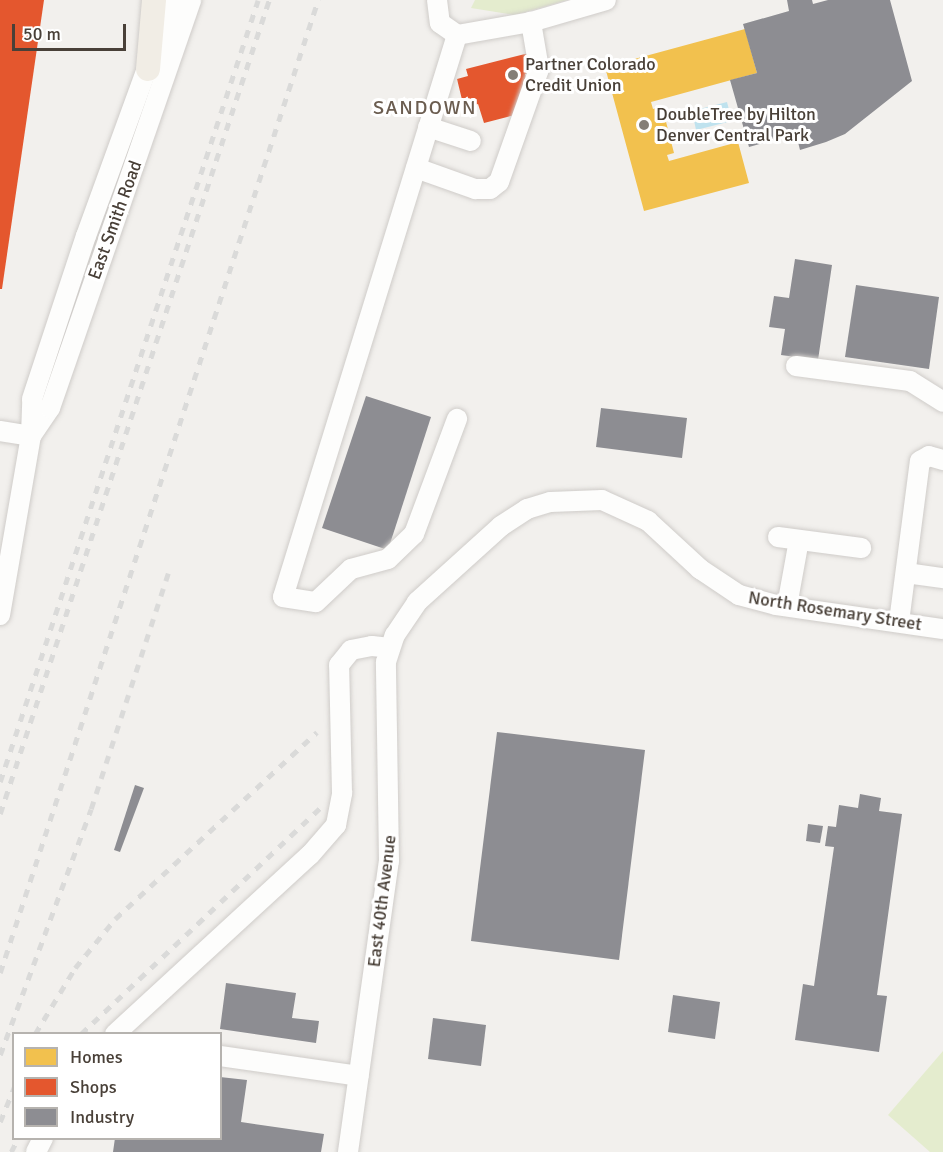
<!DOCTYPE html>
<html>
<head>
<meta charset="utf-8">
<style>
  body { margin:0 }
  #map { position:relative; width:943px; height:1152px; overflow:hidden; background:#f2f0ed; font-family:Signika,sans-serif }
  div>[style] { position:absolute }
  .green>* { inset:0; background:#e4ecce }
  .water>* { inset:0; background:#bfe2ee }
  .homes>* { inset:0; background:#f2c14e }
  .shops>* { inset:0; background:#e4572e }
  .industry>* { inset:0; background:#8d8d92 }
  .roads { filter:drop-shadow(0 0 2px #cfccc9) drop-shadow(0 0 2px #cfccc9) }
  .minor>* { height:20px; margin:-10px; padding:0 10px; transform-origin:10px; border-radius:10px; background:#fdfdfc }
  .major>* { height:24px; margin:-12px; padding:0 12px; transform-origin:12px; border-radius:12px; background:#f1ede5 }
  .rail>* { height:4.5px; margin-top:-2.25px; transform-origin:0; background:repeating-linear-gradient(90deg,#dadad9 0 8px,transparent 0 16px) }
  .dots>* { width:16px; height:16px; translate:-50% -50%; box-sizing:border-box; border:3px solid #fff; border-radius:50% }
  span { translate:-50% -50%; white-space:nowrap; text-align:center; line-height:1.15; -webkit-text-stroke:6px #fff; paint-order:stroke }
  .poi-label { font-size:18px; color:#494038 }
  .left { translate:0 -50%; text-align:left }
  .street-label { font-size:18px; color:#494038 }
  .neighbourhood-label { font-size:20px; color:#6b5d50; letter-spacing:1.5px }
  .legend { position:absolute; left:12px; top:1032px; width:210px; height:108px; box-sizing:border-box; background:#fff; border:2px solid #b6b3af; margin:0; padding:8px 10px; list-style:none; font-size:18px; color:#494038 }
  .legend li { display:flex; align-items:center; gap:12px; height:30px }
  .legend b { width:30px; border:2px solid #b6b3af }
  .scale { position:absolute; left:12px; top:24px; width:114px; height:27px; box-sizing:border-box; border:3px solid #494038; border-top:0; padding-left:8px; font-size:18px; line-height:21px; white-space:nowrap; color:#494038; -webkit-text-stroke:4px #fff; paint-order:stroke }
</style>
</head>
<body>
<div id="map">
  <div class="green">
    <div style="clip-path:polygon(475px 0,567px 0,515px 15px,471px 8px)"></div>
    <div style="clip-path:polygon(943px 1051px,943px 1152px,930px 1152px,888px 1115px)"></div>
  </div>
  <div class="water">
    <div style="clip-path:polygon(727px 102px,732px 121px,696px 130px,692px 111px)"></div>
  </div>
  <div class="homes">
    <div style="clip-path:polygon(745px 29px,757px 73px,651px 102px,653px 109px,662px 106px,674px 153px,667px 155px,669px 161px,738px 142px,749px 183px,644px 211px,605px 67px)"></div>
  </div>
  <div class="shops">
    <div style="clip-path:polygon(0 0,44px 0,2px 289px,0 289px)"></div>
    <div style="clip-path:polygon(529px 53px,534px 71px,525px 74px,530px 96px,522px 113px,484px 123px,478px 104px,464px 108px,457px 79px,468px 76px,466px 69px)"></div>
  </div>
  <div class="industry">
    <div style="clip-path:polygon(787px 0,812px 0,813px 4px,828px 0,890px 0,912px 81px,845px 134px,826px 142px,800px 150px,796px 134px,749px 147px,730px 80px,757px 73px,743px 24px,789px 11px)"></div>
    <div style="clip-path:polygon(795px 259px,832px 265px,818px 360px,781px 355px,785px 329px,769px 327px,774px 296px,789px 298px)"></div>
    <div style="clip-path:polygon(856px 285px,939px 297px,929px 369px,845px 357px)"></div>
    <div style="clip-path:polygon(366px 396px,431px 417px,388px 550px,322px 528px)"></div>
    <div style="clip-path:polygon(601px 408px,687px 418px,682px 458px,596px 447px)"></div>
    <div style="clip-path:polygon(497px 732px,645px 750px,619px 960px,471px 941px)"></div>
    <div style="clip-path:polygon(135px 785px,144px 788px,120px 852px,114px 850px)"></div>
    <div style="clip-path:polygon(860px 794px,881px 798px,879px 811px,902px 814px,877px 995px,887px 996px,879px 1052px,795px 1040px,803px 984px,814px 986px,834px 847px,825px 846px,828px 826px,836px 827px,839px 805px,858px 808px)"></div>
    <div style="clip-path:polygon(808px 824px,823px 826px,820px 843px,806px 841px)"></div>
    <div style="clip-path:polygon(226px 983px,296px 993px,292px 1018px,319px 1021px,316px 1043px,220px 1029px)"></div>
    <div style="clip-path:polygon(673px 995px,720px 1002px,715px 1039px,668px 1032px)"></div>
    <div style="clip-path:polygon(433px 1018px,486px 1025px,481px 1066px,428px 1059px)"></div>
    <div style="clip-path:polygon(220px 1077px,247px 1080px,241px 1122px,324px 1134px,321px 1152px,113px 1152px,115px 1138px,220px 1138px)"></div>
  </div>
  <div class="roads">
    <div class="minor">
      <div style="left:437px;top:0;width:23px;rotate:83deg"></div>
      <div style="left:440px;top:23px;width:21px;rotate:35deg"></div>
      <div style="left:457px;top:35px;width:75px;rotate:-10deg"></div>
      <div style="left:531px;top:22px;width:78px;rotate:-16.3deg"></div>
      <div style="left:457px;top:35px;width:588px;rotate:107.2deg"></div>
      <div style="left:283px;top:597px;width:33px;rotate:9deg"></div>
      <div style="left:316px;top:602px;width:48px;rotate:-43.3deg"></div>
      <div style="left:351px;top:569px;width:38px;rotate:-15deg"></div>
      <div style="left:388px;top:559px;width:36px;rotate:-44deg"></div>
      <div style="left:414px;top:534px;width:123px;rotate:-69.5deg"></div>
      <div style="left:428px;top:127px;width:45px;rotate:18deg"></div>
      <div style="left:416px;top:168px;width:63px;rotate:19.6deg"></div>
      <div style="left:475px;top:189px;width:15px"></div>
      <div style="left:490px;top:189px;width:11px;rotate:-38deg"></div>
      <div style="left:499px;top:182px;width:120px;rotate:-70.5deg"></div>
      <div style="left:539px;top:69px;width:48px;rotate:-99.7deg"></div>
      <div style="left:796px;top:366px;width:115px;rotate:7.5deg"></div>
      <div style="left:910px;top:381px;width:39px;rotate:32deg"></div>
      <div style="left:0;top:431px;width:31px;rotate:9deg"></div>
      <div style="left:31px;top:436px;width:34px;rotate:-56deg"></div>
      <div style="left:50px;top:408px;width:432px;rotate:-70.9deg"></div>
      <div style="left:778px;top:537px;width:84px;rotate:7.5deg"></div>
      <div style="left:906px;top:573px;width:37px;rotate:8deg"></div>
      <div style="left:787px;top:606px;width:67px;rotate:-79.7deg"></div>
      <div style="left:0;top:615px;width:182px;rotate:-80.2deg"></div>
      <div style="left:31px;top:436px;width:37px;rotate:-88deg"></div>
      <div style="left:32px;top:399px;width:172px;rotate:-71.7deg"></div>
      <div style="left:86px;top:236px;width:251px;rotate:-70deg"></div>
      <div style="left:899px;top:622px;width:162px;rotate:-82.6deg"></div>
      <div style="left:920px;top:461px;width:10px;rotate:-29deg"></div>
      <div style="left:929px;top:456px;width:15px;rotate:16deg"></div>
      <div style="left:115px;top:1034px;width:265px;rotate:-42.6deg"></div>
      <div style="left:310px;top:855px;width:40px;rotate:-49deg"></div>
      <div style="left:336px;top:825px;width:33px;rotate:-79deg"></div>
      <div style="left:342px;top:793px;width:128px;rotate:-91.3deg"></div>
      <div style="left:339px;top:665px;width:19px;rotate:-51deg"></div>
      <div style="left:351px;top:650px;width:21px;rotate:-11deg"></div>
      <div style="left:372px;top:646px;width:18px;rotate:6deg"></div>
      <div style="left:220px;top:1056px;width:140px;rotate:8.2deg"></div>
      <div style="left:36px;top:1152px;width:16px;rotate:-63deg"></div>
      <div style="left:348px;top:1152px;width:294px;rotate:-82deg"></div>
      <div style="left:389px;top:861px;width:199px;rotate:-90.9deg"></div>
      <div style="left:386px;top:662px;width:28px;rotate:-72deg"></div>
      <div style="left:395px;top:635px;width:40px;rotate:-56deg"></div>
      <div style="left:417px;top:602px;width:113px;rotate:-42.1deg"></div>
      <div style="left:501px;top:526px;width:31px;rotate:-33deg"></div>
      <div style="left:527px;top:509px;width:24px;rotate:-17deg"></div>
      <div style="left:550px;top:502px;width:52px;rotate:-2.2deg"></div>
      <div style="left:602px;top:500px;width:51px;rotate:24.5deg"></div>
      <div style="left:648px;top:521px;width:71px;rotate:42.7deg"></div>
      <div style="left:700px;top:569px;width:47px;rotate:33.7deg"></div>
      <div style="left:739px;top:595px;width:38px;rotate:15deg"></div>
      <div style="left:776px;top:605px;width:169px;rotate:8.2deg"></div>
    </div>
    <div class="major">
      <div style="left:148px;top:69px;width:69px;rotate:-85deg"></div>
    </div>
  </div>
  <div class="rail">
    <div style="left:0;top:782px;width:823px;rotate:-71.74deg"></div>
    <div style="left:0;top:814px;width:857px;rotate:-71.71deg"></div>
    <div style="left:0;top:973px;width:1024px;rotate:-71.9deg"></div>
    <div style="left:35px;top:1034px;width:77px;rotate:-58.8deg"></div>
    <div style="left:75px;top:968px;width:63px;rotate:-50.8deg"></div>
    <div style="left:115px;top:919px;width:275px;rotate:-42.8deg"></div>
    <div style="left:81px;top:1034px;width:329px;rotate:-43.4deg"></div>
    <div style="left:0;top:1055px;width:262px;rotate:-69.7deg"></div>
    <div style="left:91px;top:809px;width:255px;rotate:-71.9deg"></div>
    <div style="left:0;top:1122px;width:38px;rotate:-68deg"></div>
    <div style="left:11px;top:1152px;width:16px;rotate:-63deg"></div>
  </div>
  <div class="dots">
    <div style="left:513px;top:75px;background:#847e77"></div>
    <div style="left:644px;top:125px;background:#847e77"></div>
  </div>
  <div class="poi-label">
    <span class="left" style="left:525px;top:75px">Partner Colorado<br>Credit Union</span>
    <span class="left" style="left:656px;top:125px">DoubleTree by Hilton<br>Denver Central Park</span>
  </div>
  <div class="street-label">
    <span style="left:115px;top:220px;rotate:-70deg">East Smith Road</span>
    <span style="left:835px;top:611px;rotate:9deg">North Rosemary Street</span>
    <span style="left:382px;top:901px;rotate:-83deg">East 40th Avenue</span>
  </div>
  <div class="neighbourhood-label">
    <span style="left:425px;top:107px">SANDOWN</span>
  </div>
  <ul class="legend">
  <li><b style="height:16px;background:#f2c14e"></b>Homes</li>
  <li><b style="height:16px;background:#e4572e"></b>Shops</li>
  <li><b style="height:16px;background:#8d8d92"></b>Industry</li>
  </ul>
  <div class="scale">50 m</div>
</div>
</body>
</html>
